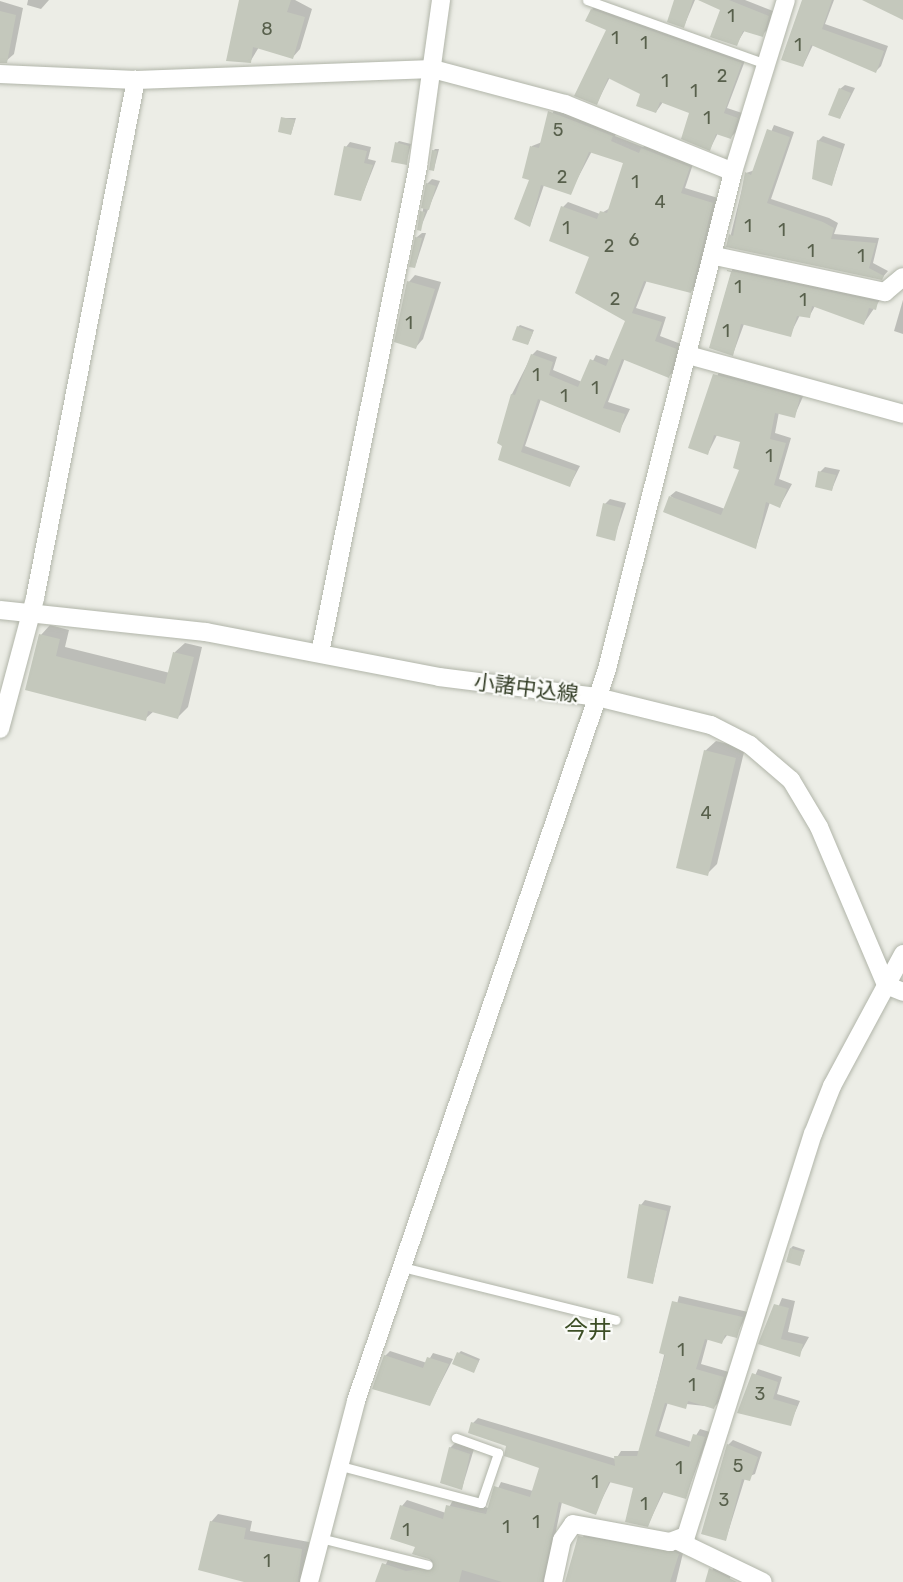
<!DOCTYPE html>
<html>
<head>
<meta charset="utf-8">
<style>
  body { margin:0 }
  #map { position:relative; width:903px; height:1582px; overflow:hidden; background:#ecede6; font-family:Rubik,"Noto Sans JP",sans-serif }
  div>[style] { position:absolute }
  .shadow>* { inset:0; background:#0003 }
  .building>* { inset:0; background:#c4c8bc }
  .roads { filter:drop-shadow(0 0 2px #b1b5a9) drop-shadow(0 0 2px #b1b5a9) }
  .lane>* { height:9px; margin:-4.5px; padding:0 4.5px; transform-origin:4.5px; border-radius:4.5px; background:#fff }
  .street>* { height:18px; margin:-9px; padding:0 9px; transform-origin:9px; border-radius:9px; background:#fff }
  .secondary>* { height:18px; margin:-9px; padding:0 9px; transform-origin:9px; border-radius:9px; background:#fff }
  span { translate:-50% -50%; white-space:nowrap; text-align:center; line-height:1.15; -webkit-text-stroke:4.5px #f9faf7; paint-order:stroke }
  .number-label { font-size:18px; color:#58604c }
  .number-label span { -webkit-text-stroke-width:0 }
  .street-label { font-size:21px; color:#343e27 }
  .quarter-label { font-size:24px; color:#3c4e25 }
</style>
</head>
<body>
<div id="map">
  <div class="shadow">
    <div style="clip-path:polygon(28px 0,49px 0,41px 9px,27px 5px)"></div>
    <div style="clip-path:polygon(242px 0,295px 0,312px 9px,300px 49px,293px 57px,259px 47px,250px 62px)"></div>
    <div style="clip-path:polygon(676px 0,695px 0,684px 26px)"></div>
    <div style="clip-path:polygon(725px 0,745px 0,773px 11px,767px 30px,762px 35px,745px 30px,736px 45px)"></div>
    <div style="clip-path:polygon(803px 0,834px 0,825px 24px,888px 46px,881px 66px,876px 71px,813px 45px,803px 66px)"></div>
    <div style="clip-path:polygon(0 1px,23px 8px,14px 54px,6px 61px,0 60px)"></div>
    <div style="clip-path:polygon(597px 4px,746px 58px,727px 108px,742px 113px,736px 132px,731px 137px,718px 133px,710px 149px,691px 112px,663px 102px,656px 112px,642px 94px,610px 77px,597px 103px,608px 30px,592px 9px)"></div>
    <div style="clip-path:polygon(845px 85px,855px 88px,840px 118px,840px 89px)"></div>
    <div style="clip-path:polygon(555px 107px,617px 130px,615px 136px,643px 147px,647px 144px,694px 161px,685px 188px,718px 198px,695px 287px,690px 292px,647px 280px,636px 308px,666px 317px,660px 336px,681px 344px,674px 371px,669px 376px,625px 358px,608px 402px,630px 409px,619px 432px,541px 399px,525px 446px,580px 466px,570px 485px,500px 459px,512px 394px,532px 355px,537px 350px,557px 357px,553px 370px,582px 382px,596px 355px,610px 360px,627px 320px,563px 207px,568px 202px,600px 214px,610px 208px,624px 163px,592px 151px,570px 193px,544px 185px,530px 226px,532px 146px,542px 142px)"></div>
    <div style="clip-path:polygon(282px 118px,296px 118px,291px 134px)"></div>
    <div style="clip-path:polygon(774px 125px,794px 132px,771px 199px,829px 218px,838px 223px,834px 234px,879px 238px,873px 263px,888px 271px,882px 278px,728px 246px,746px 173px,755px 170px)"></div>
    <div style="clip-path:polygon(823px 136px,845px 144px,832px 184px,818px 141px)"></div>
    <div style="clip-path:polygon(399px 141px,411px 144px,406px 164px,397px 143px)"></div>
    <div style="clip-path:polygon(350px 142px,371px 147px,368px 159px,376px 161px,361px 199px,346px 147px)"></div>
    <div style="clip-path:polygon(435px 149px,439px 149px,434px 169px,433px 151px)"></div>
    <div style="clip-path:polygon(432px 179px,440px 181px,420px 229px,427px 184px)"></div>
    <div style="clip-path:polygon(422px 233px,426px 233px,415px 267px,417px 237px)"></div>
    <div style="clip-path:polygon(733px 267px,882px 297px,864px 323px,815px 306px,809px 317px,800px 315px,790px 335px,744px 324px,733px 354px,710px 347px)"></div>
    <div style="clip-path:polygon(415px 275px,441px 282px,423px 339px,416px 347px,408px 283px)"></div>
    <div style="clip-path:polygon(903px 300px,903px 334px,894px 331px)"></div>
    <div style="clip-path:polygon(520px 325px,534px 330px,528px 344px,518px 327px)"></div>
    <div style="clip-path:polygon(720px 369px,805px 392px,794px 417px,779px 412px,775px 433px,791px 438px,779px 479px,792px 484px,780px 506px,770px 502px,756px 547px,670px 496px,676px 491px,725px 509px,741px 469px,741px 441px,717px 435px,708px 453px,690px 448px)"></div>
    <div style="clip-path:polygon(825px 467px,840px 470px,832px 489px,820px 472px)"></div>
    <div style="clip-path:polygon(610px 499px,626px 503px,614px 539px,605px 504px)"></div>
    <div style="clip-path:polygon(50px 625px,69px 630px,65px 647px,170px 673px,175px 652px,185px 643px,202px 647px,188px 707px,178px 717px,154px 711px,145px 719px,27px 689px,41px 635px)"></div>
    <div style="clip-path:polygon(716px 741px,745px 748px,717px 864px,707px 874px,705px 751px)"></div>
    <div style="clip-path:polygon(645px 1200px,671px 1206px,653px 1282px,641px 1205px)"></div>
    <div style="clip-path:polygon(793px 1246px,805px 1250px,800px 1264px,791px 1248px)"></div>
    <div style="clip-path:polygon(679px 1296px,748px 1312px,736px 1336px,728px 1334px,722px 1342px,708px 1338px,701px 1364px,729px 1372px,719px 1402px,714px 1407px,668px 1402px,659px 1431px,692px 1442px,700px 1429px,710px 1432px,685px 1498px,664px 1491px,648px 1525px,635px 1487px,611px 1481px,595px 1513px,562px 1502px,547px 1574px,552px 1582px,377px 1582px,389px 1558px,411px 1566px,434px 1564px,417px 1546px,402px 1506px,407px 1500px,446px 1513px,453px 1500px,489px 1508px,501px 1482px,533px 1491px,541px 1467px,473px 1423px,478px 1418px,616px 1459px,621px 1451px,640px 1451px)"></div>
    <div style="clip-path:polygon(782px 1298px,795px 1301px,788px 1332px,809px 1337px,799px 1355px,763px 1344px)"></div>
    <div style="clip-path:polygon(390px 1351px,427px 1363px,433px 1353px,453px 1359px,430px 1404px,385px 1356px)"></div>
    <div style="clip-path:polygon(461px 1351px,480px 1359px,474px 1371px,459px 1353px)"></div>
    <div style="clip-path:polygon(758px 1369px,782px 1377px,777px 1394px,800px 1401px,790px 1424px,739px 1412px)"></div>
    <div style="clip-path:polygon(733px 1440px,762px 1452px,755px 1474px,745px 1478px,726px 1539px,728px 1445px)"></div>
    <div style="clip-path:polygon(455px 1443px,474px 1449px,462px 1488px,450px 1448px)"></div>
    <div style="clip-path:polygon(218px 1514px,252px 1521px,250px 1531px,309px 1542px,308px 1582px,252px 1582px,211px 1522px)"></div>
    <div style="clip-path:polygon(585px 1532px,684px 1549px,676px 1582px,566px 1582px)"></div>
    <div style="clip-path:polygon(715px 1565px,731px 1573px,729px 1582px,706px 1582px)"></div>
  </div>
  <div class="building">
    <div style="clip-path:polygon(239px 0,291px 0,287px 12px,305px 17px,293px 59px,253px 47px,251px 63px,226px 61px)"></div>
    <div style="clip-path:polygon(674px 0,693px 0,684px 28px,667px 22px)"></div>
    <div style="clip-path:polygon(698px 0,729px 0,769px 16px,763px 37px,743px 31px,737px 46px,710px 37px,720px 10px)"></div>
    <div style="clip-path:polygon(802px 0,832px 0,822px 29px,884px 51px,876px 73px,811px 45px,803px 67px,781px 60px)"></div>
    <div style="clip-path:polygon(862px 0,903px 0,903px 20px)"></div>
    <div style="clip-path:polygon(591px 9px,742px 63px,724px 113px,738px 118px,731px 139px,716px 134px,710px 151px,681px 139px,689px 113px,660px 102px,656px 113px,636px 106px,640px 94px,608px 78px,597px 105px,574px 96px,606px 30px,585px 21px)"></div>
    <div style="clip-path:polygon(0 11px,16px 15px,7px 63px,0 63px)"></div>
    <div style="clip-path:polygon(839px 88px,851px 93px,840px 119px,828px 115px)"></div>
    <div style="clip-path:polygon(548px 111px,613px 136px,611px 141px,639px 153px,641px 148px,690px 167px,681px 193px,713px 203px,691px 293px,644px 281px,632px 313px,662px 322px,655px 341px,677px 349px,669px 378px,622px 359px,603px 408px,625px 414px,620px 433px,538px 399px,521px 452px,576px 471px,570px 487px,498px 460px,502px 446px,497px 443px,511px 394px,515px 395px,531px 354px,553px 362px,549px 375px,578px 387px,590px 359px,606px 366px,625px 321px,575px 293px,589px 257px,549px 241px,561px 206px,597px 219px,600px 211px,607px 213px,623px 163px,589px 152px,571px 195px,541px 185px,530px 227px,514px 219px,529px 180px,522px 178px,530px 146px,539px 148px)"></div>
    <div style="clip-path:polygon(281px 117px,295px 120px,291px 135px,278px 132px)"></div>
    <div style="clip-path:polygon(767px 129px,790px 137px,767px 203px,823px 222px,834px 228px,831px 239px,876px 243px,869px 268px,884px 276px,882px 280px,726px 247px,729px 234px,733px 236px,745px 172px,751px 175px)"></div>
    <div style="clip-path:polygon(817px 140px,842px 149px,832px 186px,812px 179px)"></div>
    <div style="clip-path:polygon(395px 142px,409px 146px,407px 165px,391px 162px)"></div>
    <div style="clip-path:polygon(344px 146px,367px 151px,364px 163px,373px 165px,361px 201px,334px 195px)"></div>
    <div style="clip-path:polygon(432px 150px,437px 151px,434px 171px,429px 170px)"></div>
    <div style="clip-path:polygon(426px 183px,436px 186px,429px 210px,421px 208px)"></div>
    <div style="clip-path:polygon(420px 211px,425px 212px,421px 231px,417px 230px)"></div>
    <div style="clip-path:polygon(415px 237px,422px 238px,415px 268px,409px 267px)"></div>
    <div style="clip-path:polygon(727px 271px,727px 270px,878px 302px,876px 310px,869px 308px,864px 325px,812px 306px,810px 318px,797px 316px,791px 337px,741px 324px,733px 356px,709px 348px,731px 272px)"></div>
    <div style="clip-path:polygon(407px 281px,435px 289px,416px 349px,394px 342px)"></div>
    <div style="clip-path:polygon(517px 326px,533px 332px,528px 345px,512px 340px)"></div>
    <div style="clip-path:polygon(713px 374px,800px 397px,795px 418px,775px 413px,770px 439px,786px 443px,774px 485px,787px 489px,780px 508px,766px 502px,756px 549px,663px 512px,669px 496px,721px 515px,739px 470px,733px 468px,740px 442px,714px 435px,708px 455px,688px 448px)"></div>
    <div style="clip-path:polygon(818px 471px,836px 475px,832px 491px,815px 487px)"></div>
    <div style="clip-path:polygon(603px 503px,622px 508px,615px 541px,596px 536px)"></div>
    <div style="clip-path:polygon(39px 634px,60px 639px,56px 656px,165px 684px,173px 652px,194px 657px,178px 719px,148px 711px,146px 721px,25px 690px)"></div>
    <div style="clip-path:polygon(704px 750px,736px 758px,708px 876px,676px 868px)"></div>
    <div style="clip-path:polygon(639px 1204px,667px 1211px,653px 1284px,627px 1278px)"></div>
    <div style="clip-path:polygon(790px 1248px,804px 1252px,800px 1266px,786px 1262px)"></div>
    <div style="clip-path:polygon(672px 1301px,743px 1317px,737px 1338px,725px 1335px,722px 1344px,705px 1339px,696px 1369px,724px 1377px,714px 1409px,688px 1401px,686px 1409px,665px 1403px,655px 1436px,689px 1447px,693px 1434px,705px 1437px,686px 1499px,662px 1492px,648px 1527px,625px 1522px,633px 1488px,609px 1482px,596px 1515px,559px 1502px,542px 1582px,502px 1582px,462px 1570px,459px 1582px,375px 1582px,382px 1563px,406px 1571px,434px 1567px,432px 1560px,412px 1554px,415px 1547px,390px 1539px,400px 1505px,443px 1519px,446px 1505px,486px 1514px,494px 1486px,530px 1497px,539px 1468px,504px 1456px,506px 1446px,468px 1433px,471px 1422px,615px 1466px,614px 1456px,637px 1456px,665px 1355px,659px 1353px)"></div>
    <div style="clip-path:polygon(774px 1304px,789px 1308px,781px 1339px,803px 1344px,800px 1357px,758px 1344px)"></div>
    <div style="clip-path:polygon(457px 1352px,479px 1361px,474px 1373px,452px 1364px)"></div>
    <div style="clip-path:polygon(384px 1355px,423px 1368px,427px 1357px,449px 1364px,430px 1406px,372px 1389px)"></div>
    <div style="clip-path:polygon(752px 1373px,778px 1382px,773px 1399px,797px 1406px,791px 1426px,737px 1413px)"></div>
    <div style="clip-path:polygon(727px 1444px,758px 1457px,750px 1481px,742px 1479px,726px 1541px,701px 1534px)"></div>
    <div style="clip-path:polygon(449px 1447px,470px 1454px,462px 1490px,440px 1483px)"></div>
    <div style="clip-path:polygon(210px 1521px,246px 1528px,244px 1539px,302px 1549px,298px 1582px,244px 1582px,198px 1570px)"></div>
    <div style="clip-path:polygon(578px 1536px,675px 1552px,679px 1554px,670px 1582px,565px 1582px)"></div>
    <div style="clip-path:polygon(709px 1568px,737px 1582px,705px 1582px)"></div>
  </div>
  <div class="roads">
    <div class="lane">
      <div style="left:587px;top:0;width:190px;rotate:19.7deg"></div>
      <div style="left:402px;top:1267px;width:220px;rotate:13.9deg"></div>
      <div style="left:337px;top:1465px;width:149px;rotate:14.8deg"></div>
      <div style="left:481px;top:1503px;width:53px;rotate:-71.2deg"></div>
      <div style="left:498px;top:1453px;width:45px;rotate:-160.3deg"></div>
      <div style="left:320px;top:1538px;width:111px;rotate:14deg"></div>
    </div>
    <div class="street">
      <div style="left:0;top:74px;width:136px;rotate:2.5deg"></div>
      <div style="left:136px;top:80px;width:297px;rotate:-2.1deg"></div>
      <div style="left:433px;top:69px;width:137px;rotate:14.9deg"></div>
      <div style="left:565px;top:104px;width:181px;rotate:22deg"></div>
      <div style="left:715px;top:256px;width:174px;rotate:12deg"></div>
      <div style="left:885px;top:292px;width:23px;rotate:-40deg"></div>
      <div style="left:688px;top:355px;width:223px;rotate:15.3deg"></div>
      <div style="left:320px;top:653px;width:497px;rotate:-78.6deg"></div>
      <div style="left:418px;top:166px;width:168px;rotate:-82.1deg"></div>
      <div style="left:0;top:729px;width:136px;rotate:-75deg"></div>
      <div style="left:35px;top:598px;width:528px;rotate:-78.97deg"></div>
      <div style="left:678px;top:1541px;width:94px;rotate:25.8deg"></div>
      <div style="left:309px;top:1582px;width:187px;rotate:-75.4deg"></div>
      <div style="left:356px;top:1401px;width:774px;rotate:-71.07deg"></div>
      <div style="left:607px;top:669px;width:513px;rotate:-75.77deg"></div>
      <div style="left:733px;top:172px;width:180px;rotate:-72.9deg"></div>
      <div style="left:553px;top:1582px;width:43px;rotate:-77.9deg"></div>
      <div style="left:562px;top:1540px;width:19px;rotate:-55deg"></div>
      <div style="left:573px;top:1524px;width:99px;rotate:10.5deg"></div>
      <div style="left:670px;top:1542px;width:17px;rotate:-21deg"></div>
      <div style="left:686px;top:1536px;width:422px;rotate:-72.5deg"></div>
      <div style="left:813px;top:1134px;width:52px;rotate:-68.4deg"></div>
      <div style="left:832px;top:1086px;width:150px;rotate:-61.7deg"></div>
    </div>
    <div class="secondary">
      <div style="left:0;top:610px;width:207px;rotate:6.1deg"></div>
      <div style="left:206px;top:632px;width:237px;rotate:10.9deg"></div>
      <div style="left:439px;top:677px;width:159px;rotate:7.2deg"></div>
      <div style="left:597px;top:697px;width:117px;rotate:13.8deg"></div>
      <div style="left:711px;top:725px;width:44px;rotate:27.1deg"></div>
      <div style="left:750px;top:745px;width:54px;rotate:40.5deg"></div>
      <div style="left:791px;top:780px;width:55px;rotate:59.2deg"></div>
      <div style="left:819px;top:827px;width:172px;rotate:67deg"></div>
      <div style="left:886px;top:985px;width:18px;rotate:22deg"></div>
    </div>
  </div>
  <div class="number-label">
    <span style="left:731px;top:16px">1</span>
    <span style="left:267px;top:29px">8</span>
    <span style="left:615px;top:38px">1</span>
    <span style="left:644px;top:43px">1</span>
    <span style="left:798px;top:45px">1</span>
    <span style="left:722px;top:76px">2</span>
    <span style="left:665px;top:81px">1</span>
    <span style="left:694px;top:91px">1</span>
    <span style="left:707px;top:118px">1</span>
    <span style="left:558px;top:130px">5</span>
    <span style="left:562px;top:177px">2</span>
    <span style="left:635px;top:182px">1</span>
    <span style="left:660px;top:202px">4</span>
    <span style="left:748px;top:226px">1</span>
    <span style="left:566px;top:228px">1</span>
    <span style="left:782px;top:230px">1</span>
    <span style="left:634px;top:240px">6</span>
    <span style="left:609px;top:246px">2</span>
    <span style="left:811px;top:251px">1</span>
    <span style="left:861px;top:256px">1</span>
    <span style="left:738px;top:287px">1</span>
    <span style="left:615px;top:299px">2</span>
    <span style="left:803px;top:300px">1</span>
    <span style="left:409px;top:323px">1</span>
    <span style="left:726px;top:331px">1</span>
    <span style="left:536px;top:375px">1</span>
    <span style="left:595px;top:388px">1</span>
    <span style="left:564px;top:396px">1</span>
    <span style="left:769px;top:456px">1</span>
    <span style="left:706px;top:813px">4</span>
    <span style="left:681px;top:1350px">1</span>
    <span style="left:692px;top:1385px">1</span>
    <span style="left:760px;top:1394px">3</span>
    <span style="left:738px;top:1466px">5</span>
    <span style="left:679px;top:1468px">1</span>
    <span style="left:595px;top:1482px">1</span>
    <span style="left:724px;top:1500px">3</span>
    <span style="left:644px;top:1504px">1</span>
    <span style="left:536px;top:1522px">1</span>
    <span style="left:506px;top:1527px">1</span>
    <span style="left:406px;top:1530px">1</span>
    <span style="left:267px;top:1561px">1</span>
  </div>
  <div class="street-label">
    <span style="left:526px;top:688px;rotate:7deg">小諸中込線</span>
  </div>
  <div class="quarter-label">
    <span style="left:588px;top:1331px">今井</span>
  </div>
</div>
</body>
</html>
